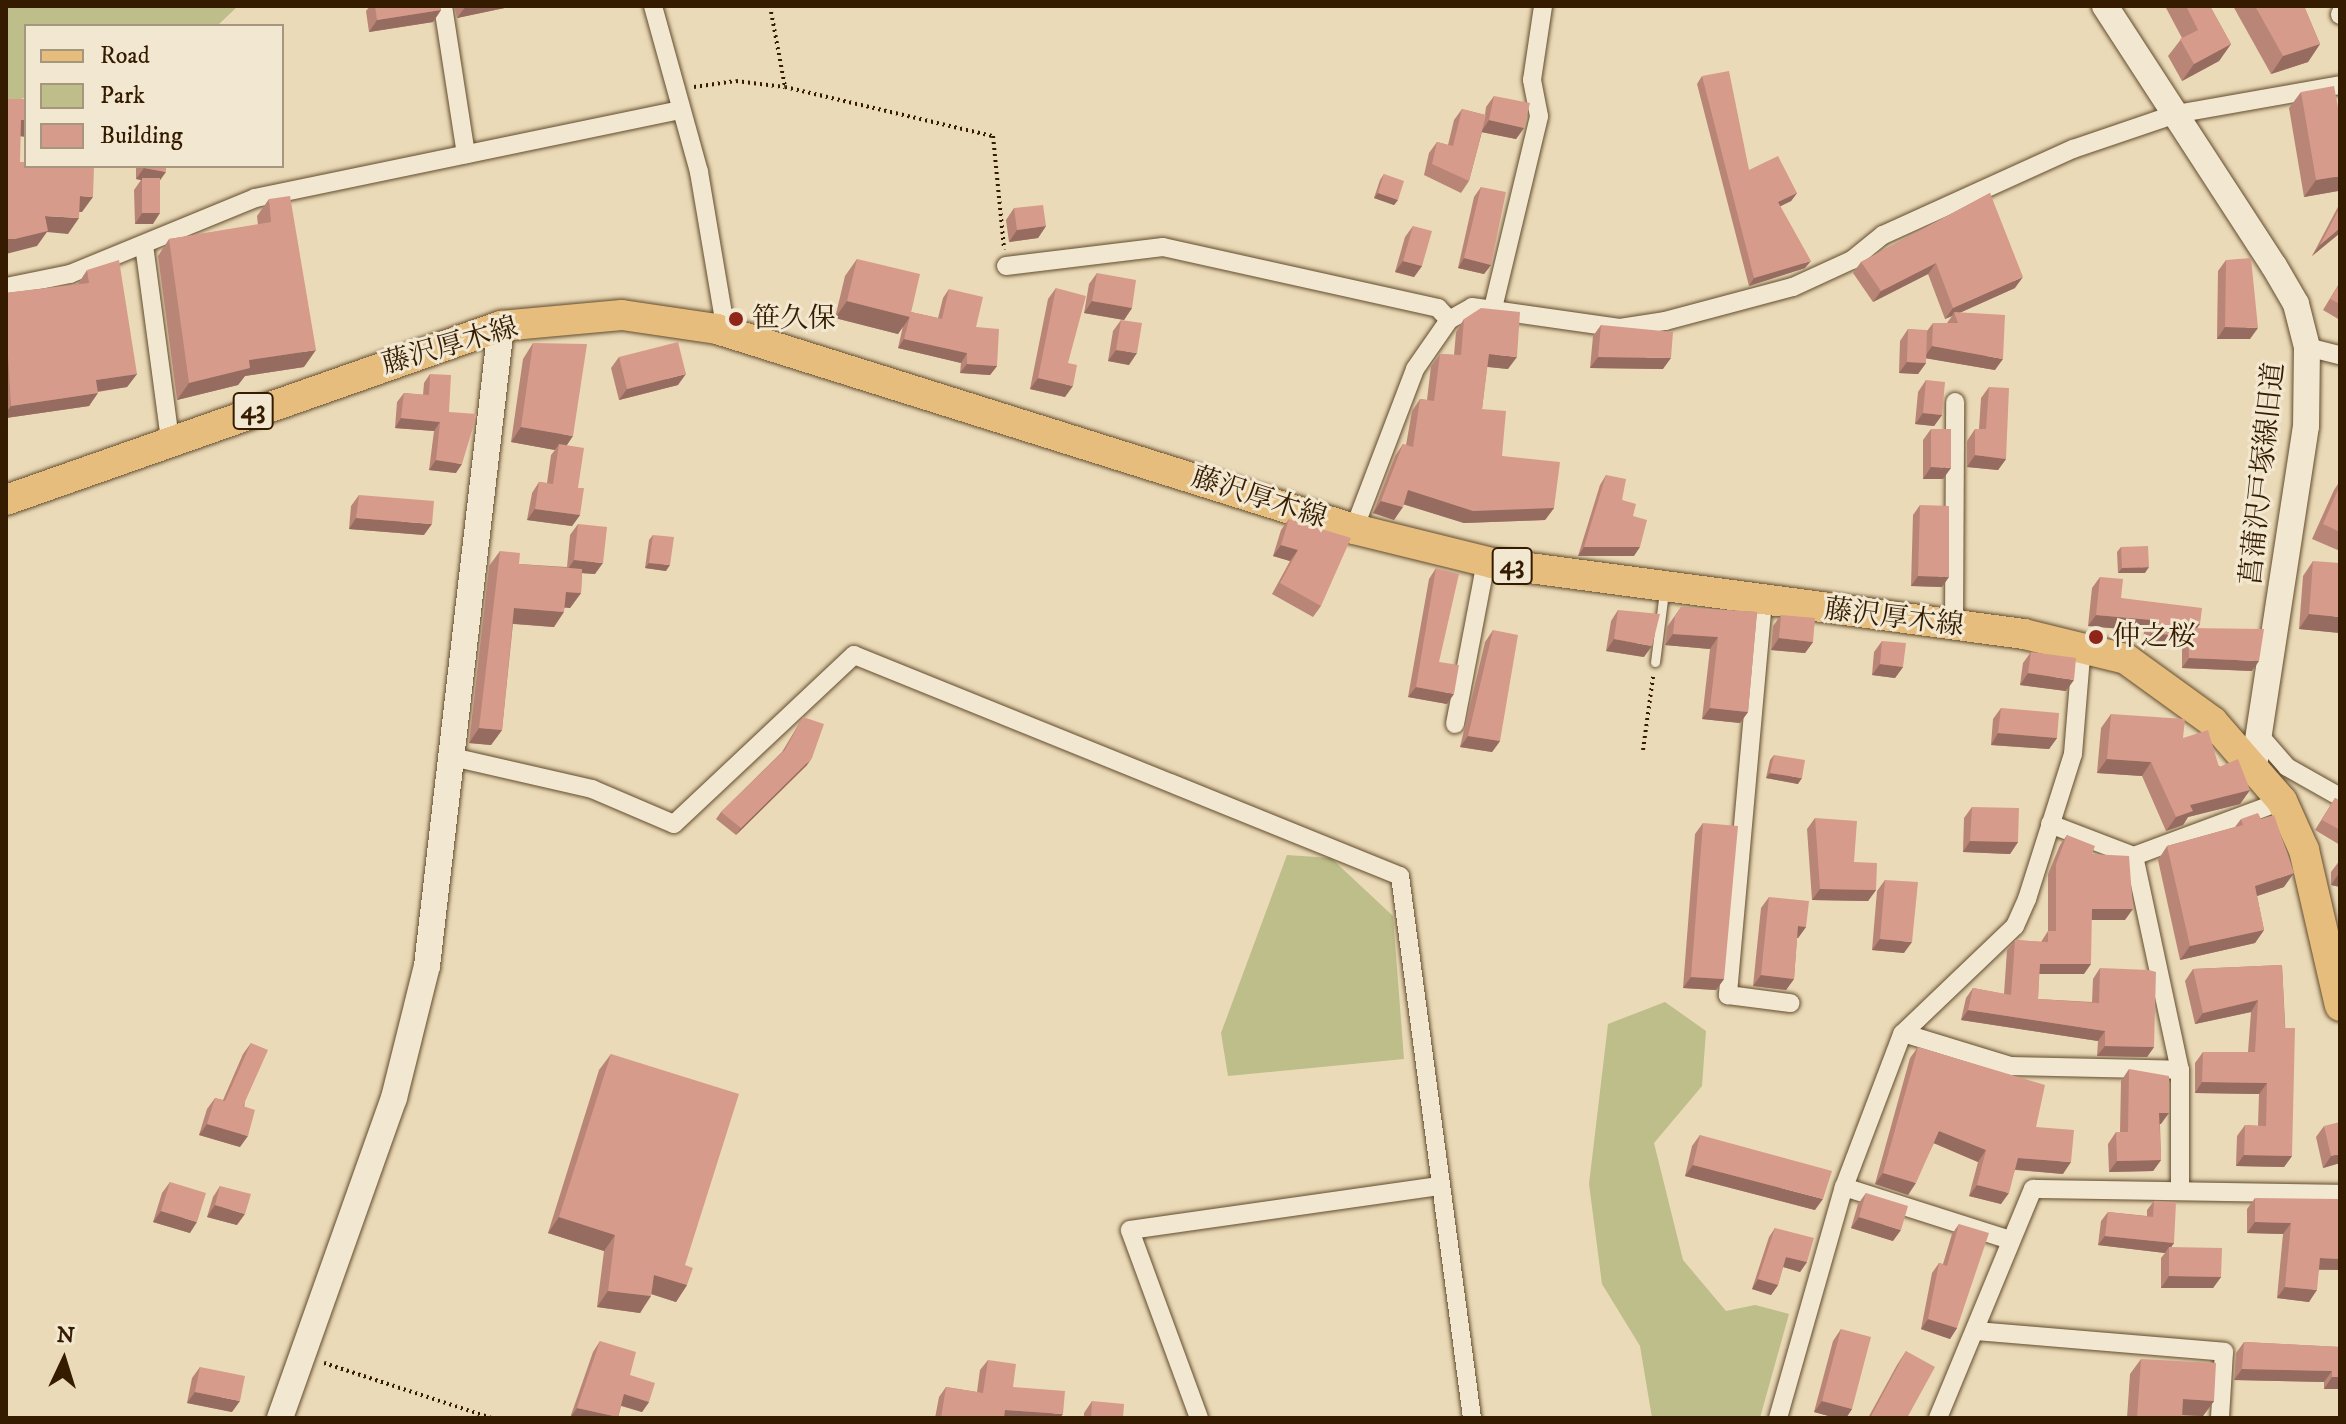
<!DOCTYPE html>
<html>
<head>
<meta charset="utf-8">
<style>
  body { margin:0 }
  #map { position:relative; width:2346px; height:1424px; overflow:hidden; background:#ebdab7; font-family:"IM FELL DW Pica","Noto Serif JP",serif }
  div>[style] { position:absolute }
  .green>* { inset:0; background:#bdbe8a }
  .path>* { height:4px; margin-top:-2px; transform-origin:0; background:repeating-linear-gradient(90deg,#351c01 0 2px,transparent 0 6px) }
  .roads { filter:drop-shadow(0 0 2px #624c2e) drop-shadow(0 0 2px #624c2e) }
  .lane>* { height:9px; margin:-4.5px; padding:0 4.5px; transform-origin:4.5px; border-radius:4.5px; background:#f2e7d0 }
  .street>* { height:18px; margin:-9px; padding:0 9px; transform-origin:9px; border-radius:9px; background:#f2e7d0 }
  .secondary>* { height:26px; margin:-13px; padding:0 13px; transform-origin:13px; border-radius:13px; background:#f2e7d0 }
  .primary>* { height:30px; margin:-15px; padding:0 15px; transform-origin:15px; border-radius:15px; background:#e6bd7c }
  .wall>* { inset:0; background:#b88577 }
  .shaded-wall>* { inset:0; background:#966c61 }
  .building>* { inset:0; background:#d69b8a }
  .dots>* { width:22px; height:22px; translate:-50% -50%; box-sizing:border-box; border:4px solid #f2e7d0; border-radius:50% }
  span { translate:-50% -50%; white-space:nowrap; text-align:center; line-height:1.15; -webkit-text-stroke:6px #f2e7d0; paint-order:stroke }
  .shield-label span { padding:2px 6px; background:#f2e7d0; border:2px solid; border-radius:6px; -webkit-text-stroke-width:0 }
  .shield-label { font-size:26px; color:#351c01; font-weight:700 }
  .poi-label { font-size:28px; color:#351c01 }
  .left { translate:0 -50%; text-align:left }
  .street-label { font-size:28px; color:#351c01 }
  .frame { position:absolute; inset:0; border:8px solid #351c01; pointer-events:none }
  .legend { position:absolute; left:24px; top:24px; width:260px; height:144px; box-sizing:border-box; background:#f2e7d0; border:2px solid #a6967d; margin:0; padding:10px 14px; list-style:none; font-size:24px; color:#351c01 }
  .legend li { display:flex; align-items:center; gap:16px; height:40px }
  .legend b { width:40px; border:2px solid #a6967d }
  .north { position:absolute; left:24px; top:1320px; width:80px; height:80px; -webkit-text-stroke:6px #f2e7d0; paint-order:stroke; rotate:4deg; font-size:22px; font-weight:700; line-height:32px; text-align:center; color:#351c01 }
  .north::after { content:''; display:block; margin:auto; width:28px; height:36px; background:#351c01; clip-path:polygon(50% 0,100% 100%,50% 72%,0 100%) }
</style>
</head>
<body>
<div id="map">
  <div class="green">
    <div style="clip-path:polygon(6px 6px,238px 6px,217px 26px,26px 26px,26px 97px,6px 105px)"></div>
    <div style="clip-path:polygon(1287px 855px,1331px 858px,1393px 916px,1404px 1059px,1228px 1076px,1221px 1033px)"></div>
    <div style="clip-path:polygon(1665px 1002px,1706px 1031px,1702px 1086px,1654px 1143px,1683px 1260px,1726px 1311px,1755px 1305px,1789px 1314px,1760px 1418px,1652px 1418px,1640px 1346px,1602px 1284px,1589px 1184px,1608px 1024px)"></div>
  </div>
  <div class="path">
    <div style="left:770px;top:6px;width:82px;rotate:79.5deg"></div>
    <div style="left:694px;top:87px;width:42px;rotate:-8.1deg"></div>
    <div style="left:736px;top:81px;width:49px;rotate:7deg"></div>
    <div style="left:785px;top:87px;width:214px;rotate:13.3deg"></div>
    <div style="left:993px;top:136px;width:114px;rotate:84.4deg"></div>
    <div style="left:1643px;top:750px;width:74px;rotate:-82.2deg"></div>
    <div style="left:324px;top:1363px;width:176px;rotate:18.2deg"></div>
  </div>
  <div class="roads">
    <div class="lane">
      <div style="left:1655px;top:662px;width:71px;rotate:-82.7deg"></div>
    </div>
    <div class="street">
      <div style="left:443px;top:6px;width:150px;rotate:81.2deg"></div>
      <div style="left:653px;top:6px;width:172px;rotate:74.5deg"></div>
      <div style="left:699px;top:172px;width:161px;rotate:80.4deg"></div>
      <div style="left:2340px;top:14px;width:1px;rotate:90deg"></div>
      <div style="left:144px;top:245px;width:198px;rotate:82.4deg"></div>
      <div style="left:1006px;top:266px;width:158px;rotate:-6.9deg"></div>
      <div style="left:1163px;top:247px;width:282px;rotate:12.5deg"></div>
      <div style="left:1438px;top:308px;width:16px;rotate:47deg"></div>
      <div style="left:6px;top:287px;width:65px;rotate:-11.5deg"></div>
      <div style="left:70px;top:274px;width:200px;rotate:-22.3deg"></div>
      <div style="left:255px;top:198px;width:435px;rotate:-11.7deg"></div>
      <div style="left:1494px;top:304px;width:193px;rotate:-76.5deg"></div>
      <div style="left:1539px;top:116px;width:37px;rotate:-101deg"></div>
      <div style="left:1532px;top:80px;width:75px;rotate:-81.5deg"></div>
      <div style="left:2307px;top:347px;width:34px;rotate:14deg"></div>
      <div style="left:1354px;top:529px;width:171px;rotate:-69.1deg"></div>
      <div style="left:1415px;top:369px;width:60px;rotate:-55.2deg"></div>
      <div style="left:1449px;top:320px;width:26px;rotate:-29deg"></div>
      <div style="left:1472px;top:307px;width:149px;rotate:8.1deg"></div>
      <div style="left:1620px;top:328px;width:46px;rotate:-8.8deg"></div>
      <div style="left:1665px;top:321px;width:132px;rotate:-14.9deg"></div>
      <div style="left:1793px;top:287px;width:65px;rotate:-24.6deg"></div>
      <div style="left:1852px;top:260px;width:40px;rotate:-39deg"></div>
      <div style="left:1883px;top:235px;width:209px;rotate:-24.4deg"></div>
      <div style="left:2073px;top:149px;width:109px;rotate:-18.8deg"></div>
      <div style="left:2176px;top:114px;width:167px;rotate:-10deg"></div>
      <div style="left:1763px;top:601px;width:396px;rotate:95.1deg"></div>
      <div style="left:1728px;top:995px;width:63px;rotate:7.4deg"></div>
      <div style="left:1954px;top:625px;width:223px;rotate:-89.7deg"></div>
      <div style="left:1455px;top:724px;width:166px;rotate:-79.2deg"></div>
      <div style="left:2260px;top:736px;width:41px;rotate:48.9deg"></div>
      <div style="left:2287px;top:767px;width:61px;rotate:29.5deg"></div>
      <div style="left:448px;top:756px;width:148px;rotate:12.9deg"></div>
      <div style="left:592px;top:789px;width:89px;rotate:23.1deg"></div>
      <div style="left:674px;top:824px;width:247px;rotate:-43.2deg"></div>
      <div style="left:854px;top:655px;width:589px;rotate:22.04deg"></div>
      <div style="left:1400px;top:876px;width:547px;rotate:82.43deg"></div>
      <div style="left:2050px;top:824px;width:90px;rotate:20.9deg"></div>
      <div style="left:2134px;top:856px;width:158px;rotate:-20.4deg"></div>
      <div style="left:2134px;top:856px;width:219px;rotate:77.9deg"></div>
      <div style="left:2180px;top:1070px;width:120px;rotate:90deg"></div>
      <div style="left:1903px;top:1033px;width:112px;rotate:17.1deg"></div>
      <div style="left:2010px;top:1066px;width:170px;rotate:1.3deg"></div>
      <div style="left:1844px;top:1187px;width:174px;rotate:17.7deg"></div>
      <div style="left:1976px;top:1331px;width:249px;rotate:4.8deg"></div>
      <div style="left:2224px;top:1352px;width:66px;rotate:93.5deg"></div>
      <div style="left:1199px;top:1418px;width:200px;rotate:-110.2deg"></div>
      <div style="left:1130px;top:1230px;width:312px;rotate:-8.1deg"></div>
      <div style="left:1778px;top:1418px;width:240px;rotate:-74.1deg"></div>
      <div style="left:1844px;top:1187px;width:164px;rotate:-69.2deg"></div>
      <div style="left:1902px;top:1034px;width:156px;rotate:-43.7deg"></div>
      <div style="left:2015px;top:926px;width:30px;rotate:-66deg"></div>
      <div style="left:2027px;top:899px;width:152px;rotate:-72.4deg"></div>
      <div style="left:2073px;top:754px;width:109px;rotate:-85.3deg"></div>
      <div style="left:1938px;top:1418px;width:248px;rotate:-67.5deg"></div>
      <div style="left:2033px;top:1189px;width:307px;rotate:0.9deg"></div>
    </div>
    <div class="secondary">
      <div style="left:2105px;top:6px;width:310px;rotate:57deg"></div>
      <div style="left:2274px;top:266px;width:44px;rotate:59.9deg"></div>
      <div style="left:2296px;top:304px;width:44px;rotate:75.7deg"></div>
      <div style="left:2307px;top:347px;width:79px;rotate:90.7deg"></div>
      <div style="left:2306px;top:426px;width:343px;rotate:98.7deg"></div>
      <div style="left:280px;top:1418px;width:340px;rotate:-70.4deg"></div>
      <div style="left:394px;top:1098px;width:136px;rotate:-76deg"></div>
      <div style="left:427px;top:966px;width:644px;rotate:-83.4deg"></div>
    </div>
    <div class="primary">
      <div style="left:6px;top:500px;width:525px;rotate:-19.37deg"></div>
      <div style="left:501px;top:326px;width:121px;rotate:-5.2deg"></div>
      <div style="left:622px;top:315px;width:96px;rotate:8.4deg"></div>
      <div style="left:717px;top:329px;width:668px;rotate:17.43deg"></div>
      <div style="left:1354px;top:529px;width:142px;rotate:13.8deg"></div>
      <div style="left:1492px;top:563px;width:537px;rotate:7.6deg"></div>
      <div style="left:2024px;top:634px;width:105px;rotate:13.8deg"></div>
      <div style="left:2126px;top:659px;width:107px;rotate:35.9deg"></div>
      <div style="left:2213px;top:722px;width:105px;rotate:48.9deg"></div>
      <div style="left:2282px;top:801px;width:54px;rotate:65.8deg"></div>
      <div style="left:2304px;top:850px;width:160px;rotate:77deg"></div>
    </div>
  </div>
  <div class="wall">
    <div style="clip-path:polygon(370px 6px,441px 6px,441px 10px,433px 22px,369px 32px,366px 11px)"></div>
    <div style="clip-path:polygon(454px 6px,514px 6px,457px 18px)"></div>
    <div style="clip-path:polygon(2165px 6px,2210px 6px,2231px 44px,2219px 61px,2182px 81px,2168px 56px,2182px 38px)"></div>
    <div style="clip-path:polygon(2233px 6px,2304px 6px,2320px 44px,2308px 62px,2271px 74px)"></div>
    <div style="clip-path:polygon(1702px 76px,1749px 170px,1797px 193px,1791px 201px,1780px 206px,1805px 268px,1749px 286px,1697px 84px)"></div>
    <div style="clip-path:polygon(2301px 92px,2338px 191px,2304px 197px,2289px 108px)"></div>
    <div style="clip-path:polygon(1494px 96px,1524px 128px,1516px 139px,1482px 132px,1469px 181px,1461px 193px,1424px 175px,1429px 153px,1437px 142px,1448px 145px,1454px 120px,1462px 109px,1485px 115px,1486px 107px)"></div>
    <div style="clip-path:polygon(136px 166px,166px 166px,160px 180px,153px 224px,135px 224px,134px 190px,141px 180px,136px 179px)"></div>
    <div style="clip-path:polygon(1384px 174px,1398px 200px,1394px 205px,1374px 198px,1380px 180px)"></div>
    <div style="clip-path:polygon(1481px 187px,1491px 265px,1484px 274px,1458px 268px,1474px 197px)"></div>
    <div style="clip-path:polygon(1990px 193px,2015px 288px,1959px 313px,1995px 370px,1926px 358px,1926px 363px,1918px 374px,1899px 373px,1900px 341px,1908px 329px,1927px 331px,1933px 323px,1947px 323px,1952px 316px,1945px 319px,1928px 274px,1873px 302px,1853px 273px,1861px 262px)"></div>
    <div style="clip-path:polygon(269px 199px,304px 367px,245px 376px,238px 385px,177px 400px,158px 256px,169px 239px,258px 225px,257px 216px)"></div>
    <div style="clip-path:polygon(2340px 203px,2340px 233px,2312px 256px)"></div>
    <div style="clip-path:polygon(1014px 208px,1046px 226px,1038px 238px,1009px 242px,1006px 220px)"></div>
    <div style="clip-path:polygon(1413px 226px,1422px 266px,1414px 277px,1395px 272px,1405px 237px)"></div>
    <div style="clip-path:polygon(857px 259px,911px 312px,938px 318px,943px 298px,949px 289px,976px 327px,997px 366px,990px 375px,960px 373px,961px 363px,898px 348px,903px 326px,898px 334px,835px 318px,845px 276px)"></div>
    <div style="clip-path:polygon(2226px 260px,2250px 339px,2217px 339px,2218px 271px)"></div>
    <div style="clip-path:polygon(87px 270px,137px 374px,127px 387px,98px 392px,89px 406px,6px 418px,6px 293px,78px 284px)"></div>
    <div style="clip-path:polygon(1097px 273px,1132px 308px,1124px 320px,1084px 313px,1089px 284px)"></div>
    <div style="clip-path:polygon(2340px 282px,2340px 320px,2323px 310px)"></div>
    <div style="clip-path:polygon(1056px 288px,1068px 363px,1065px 397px,1030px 389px,1048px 299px)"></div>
    <div style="clip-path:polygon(1464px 319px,1508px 369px,1487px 367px,1482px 409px,1502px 456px,1554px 508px,1545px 520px,1464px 523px,1404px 504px,1394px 520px,1373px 513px,1395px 456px,1403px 444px,1406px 445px,1412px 411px,1420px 399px,1427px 400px,1431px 366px,1440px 354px,1454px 355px,1456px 332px)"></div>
    <div style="clip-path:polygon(1121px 320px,1129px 365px,1108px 361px,1113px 331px)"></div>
    <div style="clip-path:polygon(1601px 325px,1663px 369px,1590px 368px,1593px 336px)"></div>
    <div style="clip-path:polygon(533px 343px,567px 445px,578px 488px,580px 515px,572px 526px,527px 520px,532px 493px,539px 482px,547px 483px,551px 455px,555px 450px,511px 442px,523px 359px)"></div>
    <div style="clip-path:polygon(619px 357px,678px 385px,619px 400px,611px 368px)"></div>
    <div style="clip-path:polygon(430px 374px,449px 412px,456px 473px,429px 470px,434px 431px,395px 428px,397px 402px,404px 393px,423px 395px,424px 383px)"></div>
    <div style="clip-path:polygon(1926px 380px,1942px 415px,1934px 426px,1915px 424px,1918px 392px)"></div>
    <div style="clip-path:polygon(1989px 387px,2006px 459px,1998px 470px,1967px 467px,1967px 441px,1975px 429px,1979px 429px,1981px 398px)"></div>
    <div style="clip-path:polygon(1931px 429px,1943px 479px,1923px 479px,1923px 440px)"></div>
    <div style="clip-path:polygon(1606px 475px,1633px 516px,1634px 556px,1578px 556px,1600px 485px)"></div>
    <div style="clip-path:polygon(2340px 481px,2340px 551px,2312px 539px,2334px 490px)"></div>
    <div style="clip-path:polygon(359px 495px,424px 535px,349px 529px,351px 506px)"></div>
    <div style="clip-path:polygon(1920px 505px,1942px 587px,1911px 586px,1913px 515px)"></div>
    <div style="clip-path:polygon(1289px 519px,1321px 606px,1313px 617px,1272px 594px,1290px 561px,1273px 556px,1281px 530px)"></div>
    <div style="clip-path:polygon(578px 524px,595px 574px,582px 573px,581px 593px,570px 608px,565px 607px,554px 627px,513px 624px,502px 730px,491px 745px,469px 743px,489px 566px,500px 551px,519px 564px,567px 567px,570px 535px)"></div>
    <div style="clip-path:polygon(653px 535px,666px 571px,645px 568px,649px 540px)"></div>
    <div style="clip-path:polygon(2121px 547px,2145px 573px,2118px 573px,2117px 552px)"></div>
    <div style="clip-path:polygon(2313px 561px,2340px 633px,2299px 629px,2303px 576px)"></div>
    <div style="clip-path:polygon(1436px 568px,1439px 662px,1447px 704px,1408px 697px,1429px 579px)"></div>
    <div style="clip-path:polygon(2100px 577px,2121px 598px,2197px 628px,2252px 671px,2182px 668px,2182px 638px,2184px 635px,2171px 634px,2163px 647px,2143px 644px,2144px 631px,2088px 626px,2092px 588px)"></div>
    <div style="clip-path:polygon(1681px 607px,1757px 612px,1748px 712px,1740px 723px,1702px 719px,1710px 649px,1665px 645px,1667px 627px)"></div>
    <div style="clip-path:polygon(1618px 610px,1644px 657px,1606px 651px,1611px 621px)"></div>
    <div style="clip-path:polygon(1781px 615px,1813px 642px,1805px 653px,1771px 650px,1773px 626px)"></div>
    <div style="clip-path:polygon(1493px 630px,1500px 741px,1492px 752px,1460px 747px,1485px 642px)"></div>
    <div style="clip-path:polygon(1882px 641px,1903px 667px,1895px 678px,1872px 675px,1874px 652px)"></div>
    <div style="clip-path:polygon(2031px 652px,2066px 691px,2020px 685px,2023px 663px)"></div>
    <div style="clip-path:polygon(2001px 708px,2057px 738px,2049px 749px,1991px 745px,1993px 719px)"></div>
    <div style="clip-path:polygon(2111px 714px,2183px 738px,2250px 790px,2240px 804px,2188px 817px,2183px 825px,2166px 831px,2142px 776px,2097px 773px,2101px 728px)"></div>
    <div style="clip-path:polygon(803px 717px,807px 765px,736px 835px,716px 819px,721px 812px,782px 752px)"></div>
    <div style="clip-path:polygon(1774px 755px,1798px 784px,1766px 778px,1770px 760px)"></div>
    <div style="clip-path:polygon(2335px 798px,2340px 801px,2340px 845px,2315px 830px)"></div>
    <div style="clip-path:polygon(1972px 807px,2018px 842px,2010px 854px,1963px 852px,1964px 818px)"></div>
    <div style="clip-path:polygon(1815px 818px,1876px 890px,1868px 901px,1812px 900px,1807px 829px)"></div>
    <div style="clip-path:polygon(2241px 819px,2284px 887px,2257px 896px,2264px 930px,2255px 943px,2180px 960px,2158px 860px,2167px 846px,2235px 827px)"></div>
    <div style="clip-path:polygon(1703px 823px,1724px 979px,1716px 990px,1683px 988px,1695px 834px)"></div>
    <div style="clip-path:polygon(2067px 835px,2092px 854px,2125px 920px,2091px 920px,2084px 974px,2039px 974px,2038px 999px,2092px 1002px,2093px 979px,2100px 968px,2154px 1047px,2147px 1057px,2097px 1056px,2098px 1041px,1961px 1020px,1966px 998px,1973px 988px,2004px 994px,2007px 950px,2015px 940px,2041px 942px,2048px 931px,2048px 874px,2060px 845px)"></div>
    <div style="clip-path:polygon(2340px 860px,2340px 887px,2331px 885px,2331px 872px)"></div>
    <div style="clip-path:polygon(1885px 880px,1904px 953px,1872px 950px,1877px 891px)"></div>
    <div style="clip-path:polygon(1769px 897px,1806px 927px,1798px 938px,1797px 938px,1794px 979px,1786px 990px,1753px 986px,1761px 908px)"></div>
    <div style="clip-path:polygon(2282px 965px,2292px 1156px,2284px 1167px,2236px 1166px,2237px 1136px,2245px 1125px,2258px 1126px,2259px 1094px,2195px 1093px,2195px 1063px,2203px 1052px,2248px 1052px,2251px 1012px,2195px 1024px,2185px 981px,2193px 969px)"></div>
    <div style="clip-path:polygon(251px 1043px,240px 1147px,199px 1135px,207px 1109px,215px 1098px,223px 1100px,243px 1054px)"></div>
    <div style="clip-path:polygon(1918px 1047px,2036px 1127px,2063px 1174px,2015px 1170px,2001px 1204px,1969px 1196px,1978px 1162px,1934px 1143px,1908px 1195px,1875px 1184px,1910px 1058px)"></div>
    <div style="clip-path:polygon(611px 1054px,685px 1265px,687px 1285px,676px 1302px,651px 1294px,640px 1313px,597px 1307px,604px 1251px,548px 1233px,599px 1070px)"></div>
    <div style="clip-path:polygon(2129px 1069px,2161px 1124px,2160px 1124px,2161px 1160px,2153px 1171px,2109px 1172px,2108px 1144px,2116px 1132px,2120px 1132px,2121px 1081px)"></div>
    <div style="clip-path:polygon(2324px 1126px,2340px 1163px,2323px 1168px,2316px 1137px)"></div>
    <div style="clip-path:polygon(1700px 1135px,1815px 1210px,1685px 1176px,1692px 1146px)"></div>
    <div style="clip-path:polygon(170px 1182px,190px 1233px,153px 1222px,162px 1193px)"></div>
    <div style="clip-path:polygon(220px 1186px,237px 1225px,207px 1217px,213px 1197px)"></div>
    <div style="clip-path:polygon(1866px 1193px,1893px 1241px,1851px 1228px,1858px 1204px)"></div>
    <div style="clip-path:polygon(2255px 1198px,2340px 1234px,2340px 1270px,2319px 1270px,2309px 1302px,2277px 1298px,2283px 1234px,2247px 1233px,2247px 1209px)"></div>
    <div style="clip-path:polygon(2154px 1201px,2174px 1243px,2171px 1247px,2221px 1277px,2213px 1288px,2161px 1288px,2161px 1258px,2165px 1253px,2098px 1245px,2101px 1221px,2108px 1212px,2147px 1216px,2147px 1210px)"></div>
    <div style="clip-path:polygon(1959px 1224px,1957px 1328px,1950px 1339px,1921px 1329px,1932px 1273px,1939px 1263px,1943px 1264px,1952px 1234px)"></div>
    <div style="clip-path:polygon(1775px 1228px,1807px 1262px,1800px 1272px,1783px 1267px,1778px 1285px,1771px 1295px,1752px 1289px,1769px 1237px)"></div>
    <div style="clip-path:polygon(1841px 1329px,1852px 1409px,1846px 1418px,1836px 1418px,1814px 1412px,1833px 1341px)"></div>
    <div style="clip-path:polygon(600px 1341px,630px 1375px,649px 1402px,642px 1412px,621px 1406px,618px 1418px,570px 1418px,593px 1352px)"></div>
    <div style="clip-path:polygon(2244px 1342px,2340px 1347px,2340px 1389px,2324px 1389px,2324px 1382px,2234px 1380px,2236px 1353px)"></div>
    <div style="clip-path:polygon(1906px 1351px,1907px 1418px,1868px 1418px,1897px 1365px)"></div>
    <div style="clip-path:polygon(2141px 1359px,2214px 1401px,2203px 1416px,2182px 1415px,2182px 1418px,2127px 1418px,2130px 1374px)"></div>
    <div style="clip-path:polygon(988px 1360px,1013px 1387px,1060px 1418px,935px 1418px,939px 1397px,946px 1387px,977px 1392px,980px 1370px)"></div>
    <div style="clip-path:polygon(200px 1367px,232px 1412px,187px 1403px,192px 1378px)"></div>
    <div style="clip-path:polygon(1092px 1401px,1123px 1418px,1084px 1418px,1084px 1413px)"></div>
  </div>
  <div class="shaded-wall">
    <div style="clip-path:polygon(466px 6px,514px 6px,457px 18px)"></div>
    <div style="clip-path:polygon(441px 10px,433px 22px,369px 32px,377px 20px)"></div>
    <div style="clip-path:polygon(2231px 44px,2219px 61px,2182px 81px,2194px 64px)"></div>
    <div style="clip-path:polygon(2320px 44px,2308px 62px,2271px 74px,2283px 56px)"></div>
    <div style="clip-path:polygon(21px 120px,26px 120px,26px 137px,10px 135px)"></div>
    <div style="clip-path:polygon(1489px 120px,1524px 128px,1516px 139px,1481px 132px)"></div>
    <div style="clip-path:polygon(144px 168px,166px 172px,158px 183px,136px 179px)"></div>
    <div style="clip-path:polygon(2340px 176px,2340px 188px,2338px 191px,2304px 197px,2316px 180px)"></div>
    <div style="clip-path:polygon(1378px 193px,1398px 200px,1394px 205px,1374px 198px)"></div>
    <div style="clip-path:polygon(1797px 193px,1791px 201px,1773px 210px,1778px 202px)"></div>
    <div style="clip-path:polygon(80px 196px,93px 197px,82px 212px,69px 212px)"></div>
    <div style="clip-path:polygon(142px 213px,160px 213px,153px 224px,135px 224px)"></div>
    <div style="clip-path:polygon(45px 216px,79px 218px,68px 234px,47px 232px,37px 246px,6px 254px,6px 239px)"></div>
    <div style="clip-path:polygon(1046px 226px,1038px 238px,1009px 242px,1017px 230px)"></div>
    <div style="clip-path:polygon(2340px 228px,2340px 233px,2312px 256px,2320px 245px)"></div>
    <div style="clip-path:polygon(1464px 258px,1491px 265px,1484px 274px,1458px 268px)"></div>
    <div style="clip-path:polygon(1403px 261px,1422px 266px,1414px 277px,1395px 272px)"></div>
    <div style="clip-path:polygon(1811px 261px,1805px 268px,1749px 286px,1754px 278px)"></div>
    <div style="clip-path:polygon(1936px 263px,1928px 274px,1873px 302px,1881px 291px)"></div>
    <div style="clip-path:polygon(2023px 277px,2015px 288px,1955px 315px,1954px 312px,1952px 316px,1945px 319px,1953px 308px)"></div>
    <div style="clip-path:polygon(847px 301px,910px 317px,898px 334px,835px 318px)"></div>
    <div style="clip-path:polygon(1092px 301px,1132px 308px,1124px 320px,1084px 313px)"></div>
    <div style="clip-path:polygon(2225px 327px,2258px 328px,2250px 339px,2217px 339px)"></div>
    <div style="clip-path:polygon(904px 339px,967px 353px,961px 363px,898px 348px)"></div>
    <div style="clip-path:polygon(1932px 346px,2003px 359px,1995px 370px,1924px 358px)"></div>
    <div style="clip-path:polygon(316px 350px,304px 367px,245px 376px,238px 385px,177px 400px,189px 383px,249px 360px)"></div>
    <div style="clip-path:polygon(1116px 350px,1137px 353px,1129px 365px,1108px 361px)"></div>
    <div style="clip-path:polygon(1489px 354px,1517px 357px,1508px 369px,1480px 366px)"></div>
    <div style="clip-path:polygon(1598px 357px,1671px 358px,1663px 369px,1590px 368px)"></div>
    <div style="clip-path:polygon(1907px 362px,1926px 363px,1918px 374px,1899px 373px)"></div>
    <div style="clip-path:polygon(967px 364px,997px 366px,990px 375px,960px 373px)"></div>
    <div style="clip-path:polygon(137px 374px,127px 387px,87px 393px,96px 380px)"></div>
    <div style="clip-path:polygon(686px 374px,678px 385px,619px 400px,627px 389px)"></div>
    <div style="clip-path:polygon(1038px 378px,1073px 386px,1065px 397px,1030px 389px)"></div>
    <div style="clip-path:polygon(98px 393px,89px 406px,6px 418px,6px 412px,11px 406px)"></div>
    <div style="clip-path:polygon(1923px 413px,1942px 415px,1934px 426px,1915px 424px)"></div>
    <div style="clip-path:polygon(401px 418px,440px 422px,434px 431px,395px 428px)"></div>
    <div style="clip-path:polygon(521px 427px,573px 436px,563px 451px,559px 444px,555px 450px,511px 442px)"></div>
    <div style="clip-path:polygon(1975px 455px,2006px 459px,1998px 470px,1967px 467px)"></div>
    <div style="clip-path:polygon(436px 460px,462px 464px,456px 473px,429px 470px)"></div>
    <div style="clip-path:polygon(1931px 467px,1951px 468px,1943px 479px,1923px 479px)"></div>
    <div style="clip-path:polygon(1408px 490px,1554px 508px,1545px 520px,1464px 523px,1399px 503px)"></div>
    <div style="clip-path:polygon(1381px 501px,1403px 507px,1394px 520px,1373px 513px)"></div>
    <div style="clip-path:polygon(535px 509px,580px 515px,572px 526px,527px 520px)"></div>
    <div style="clip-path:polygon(356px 518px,432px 524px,424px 535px,349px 529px)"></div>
    <div style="clip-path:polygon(1281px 545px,1298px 550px,1290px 561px,1273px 556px)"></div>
    <div style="clip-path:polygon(1584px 547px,1640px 547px,1634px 556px,1578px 556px)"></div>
    <div style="clip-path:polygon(574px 560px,603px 563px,595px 574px,566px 572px)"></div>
    <div style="clip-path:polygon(649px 563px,670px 565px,666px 571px,645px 568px)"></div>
    <div style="clip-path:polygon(2149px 567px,2145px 573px,2118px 573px,2122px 568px)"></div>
    <div style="clip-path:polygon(1918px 576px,1949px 577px,1942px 587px,1911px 586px)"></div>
    <div style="clip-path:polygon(566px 592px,581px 593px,570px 608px,555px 607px)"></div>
    <div style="clip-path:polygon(514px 608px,564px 612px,554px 627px,504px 623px)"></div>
    <div style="clip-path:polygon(2309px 614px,2340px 617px,2340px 633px,2299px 629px)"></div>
    <div style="clip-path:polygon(2096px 615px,2152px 620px,2144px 631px,2088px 626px)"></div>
    <div style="clip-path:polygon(2173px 622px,2200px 624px,2192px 635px,2188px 628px,2184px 635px,2165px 633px)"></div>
    <div style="clip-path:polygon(2151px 633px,2171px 635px,2163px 647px,2143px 644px)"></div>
    <div style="clip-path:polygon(1673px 634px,1718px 637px,1710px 649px,1665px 645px)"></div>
    <div style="clip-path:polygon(1779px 638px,1813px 642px,1805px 653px,1771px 650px)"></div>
    <div style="clip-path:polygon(1614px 639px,1652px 646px,1644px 657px,1606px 651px)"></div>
    <div style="clip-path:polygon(2189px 658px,2259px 661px,2252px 671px,2182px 668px)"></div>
    <div style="clip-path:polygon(1880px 664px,1903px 667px,1895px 678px,1872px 675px)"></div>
    <div style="clip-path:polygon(2028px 673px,2074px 680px,2066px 691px,2020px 685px)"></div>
    <div style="clip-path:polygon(1416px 687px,1454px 694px,1447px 704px,1408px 697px)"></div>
    <div style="clip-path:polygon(1710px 708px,1748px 712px,1740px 723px,1702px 719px)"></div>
    <div style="clip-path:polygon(479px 728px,502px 730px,491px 745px,469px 743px)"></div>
    <div style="clip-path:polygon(1998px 733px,2057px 738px,2049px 749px,1991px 745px)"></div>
    <div style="clip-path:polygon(1468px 736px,1500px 741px,1492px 752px,1460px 747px)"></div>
    <div style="clip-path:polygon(812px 758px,807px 765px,736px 835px,741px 828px)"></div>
    <div style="clip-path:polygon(2107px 759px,2151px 762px,2142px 776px,2097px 773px)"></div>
    <div style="clip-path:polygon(1770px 773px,1802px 778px,1798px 784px,1766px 778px)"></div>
    <div style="clip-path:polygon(2250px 790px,2240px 804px,2188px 817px,2183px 825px,2166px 831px,2176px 817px,2190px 805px)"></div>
    <div style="clip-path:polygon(1970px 841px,2018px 842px,2010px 854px,1963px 852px)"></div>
    <div style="clip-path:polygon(2340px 872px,2340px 887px,2331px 885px)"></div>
    <div style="clip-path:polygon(2294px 873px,2284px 887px,2245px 900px,2255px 886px)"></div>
    <div style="clip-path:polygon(1820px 889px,1876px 890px,1868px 901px,1812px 900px)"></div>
    <div style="clip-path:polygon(2092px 909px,2133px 909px,2125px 920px,2084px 920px)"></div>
    <div style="clip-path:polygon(1798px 926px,1806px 927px,1798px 938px,1790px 937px)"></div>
    <div style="clip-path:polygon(2264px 930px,2255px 943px,2180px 960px,2190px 946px)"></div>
    <div style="clip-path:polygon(1880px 939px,1912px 942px,1904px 953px,1872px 950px)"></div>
    <div style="clip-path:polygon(2040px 964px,2091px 964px,2084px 974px,2033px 974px)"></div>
    <div style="clip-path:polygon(1761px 975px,1794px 979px,1786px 990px,1753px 986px)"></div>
    <div style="clip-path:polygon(1691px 977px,1724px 979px,1716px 990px,1683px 988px)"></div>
    <div style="clip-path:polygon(2258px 1000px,2251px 1012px,2195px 1024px,2203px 1013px)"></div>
    <div style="clip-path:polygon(1968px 1010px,2105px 1031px,2098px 1041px,1961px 1020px)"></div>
    <div style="clip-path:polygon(2105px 1046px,2154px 1047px,2147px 1057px,2097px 1056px)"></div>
    <div style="clip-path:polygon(2202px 1082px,2267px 1083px,2259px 1094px,2195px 1093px)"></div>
    <div style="clip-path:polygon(2159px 1113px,2169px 1113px,2161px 1124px,2151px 1124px)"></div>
    <div style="clip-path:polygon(207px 1124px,248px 1136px,240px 1147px,199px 1135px)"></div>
    <div style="clip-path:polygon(1939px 1131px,1986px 1150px,1978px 1162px,1931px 1142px)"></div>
    <div style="clip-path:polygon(2340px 1154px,2340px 1163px,2323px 1168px,2331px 1156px)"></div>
    <div style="clip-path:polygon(2244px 1155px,2292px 1156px,2284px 1167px,2236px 1166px)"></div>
    <div style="clip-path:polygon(2018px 1158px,2071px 1162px,2063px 1174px,2010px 1169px)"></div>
    <div style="clip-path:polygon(2161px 1160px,2153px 1171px,2109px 1172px,2117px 1161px)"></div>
    <div style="clip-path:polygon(1693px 1165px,1823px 1199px,1815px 1210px,1685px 1176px)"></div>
    <div style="clip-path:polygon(1883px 1173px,1916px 1183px,1908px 1195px,1875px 1184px)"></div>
    <div style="clip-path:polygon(1977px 1185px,2009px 1193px,2001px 1204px,1969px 1196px)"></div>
    <div style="clip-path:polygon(215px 1205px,245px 1214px,237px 1225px,207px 1217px)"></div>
    <div style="clip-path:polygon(161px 1211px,197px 1222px,190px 1233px,153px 1222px)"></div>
    <div style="clip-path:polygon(559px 1217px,615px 1235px,604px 1251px,548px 1233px)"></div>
    <div style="clip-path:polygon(1859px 1217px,1901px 1230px,1893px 1241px,1851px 1228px)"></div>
    <div style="clip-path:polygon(2255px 1222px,2291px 1223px,2283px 1234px,2247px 1233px)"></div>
    <div style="clip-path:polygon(2105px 1236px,2174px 1243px,2169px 1250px,2169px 1247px,2165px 1253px,2098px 1245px)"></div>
    <div style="clip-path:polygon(1786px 1257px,1807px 1262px,1800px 1272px,1780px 1266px)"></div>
    <div style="clip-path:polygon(2320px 1258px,2340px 1259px,2340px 1270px,2313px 1269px)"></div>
    <div style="clip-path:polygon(654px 1275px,687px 1285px,676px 1302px,642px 1291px)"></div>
    <div style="clip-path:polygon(2169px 1276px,2221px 1277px,2213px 1288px,2161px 1288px)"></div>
    <div style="clip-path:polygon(1758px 1279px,1778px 1285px,1771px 1295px,1752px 1289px)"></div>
    <div style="clip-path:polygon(2285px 1287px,2317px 1290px,2309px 1302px,2277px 1298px)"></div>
    <div style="clip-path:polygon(608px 1291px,651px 1296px,640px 1313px,597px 1307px)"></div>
    <div style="clip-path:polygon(1928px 1319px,1957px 1328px,1950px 1339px,1921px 1329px)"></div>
    <div style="clip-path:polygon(2242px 1369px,2332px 1371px,2324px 1382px,2234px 1380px)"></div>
    <div style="clip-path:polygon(2332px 1377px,2340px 1377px,2340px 1389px,2324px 1389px)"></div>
    <div style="clip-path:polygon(195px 1392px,240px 1401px,232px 1412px,187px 1403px)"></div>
    <div style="clip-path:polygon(624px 1394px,649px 1402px,642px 1412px,616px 1404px)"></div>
    <div style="clip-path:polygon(2183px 1399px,2214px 1401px,2203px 1416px,2173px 1415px)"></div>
    <div style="clip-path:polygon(1822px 1401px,1852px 1409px,1846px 1418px,1836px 1418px,1814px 1412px)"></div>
    <div style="clip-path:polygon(577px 1408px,618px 1417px,618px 1418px,570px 1418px)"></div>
    <div style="clip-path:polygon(1005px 1410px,1063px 1414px,1060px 1418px,1000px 1418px)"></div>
  </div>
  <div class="building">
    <div style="clip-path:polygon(375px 6px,441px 6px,441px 10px,377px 20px)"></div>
    <div style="clip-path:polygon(2186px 6px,2210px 6px,2231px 44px,2194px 64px,2180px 39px,2198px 30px)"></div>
    <div style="clip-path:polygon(2255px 6px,2304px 6px,2320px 44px,2283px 56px)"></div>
    <div style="clip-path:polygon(1729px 71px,1749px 170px,1778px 156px,1797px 193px,1778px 202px,1811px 261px,1754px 278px,1702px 76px)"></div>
    <div style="clip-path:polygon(2334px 86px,2340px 118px,2340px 176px,2316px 180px,2301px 92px)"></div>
    <div style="clip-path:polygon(1494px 96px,1530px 103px,1524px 128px,1489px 120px)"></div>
    <div style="clip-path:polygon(6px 99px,26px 99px,26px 120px,21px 120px,20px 162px,26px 162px,26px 166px,94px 166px,93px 197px,80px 196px,79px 218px,45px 216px,48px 231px,15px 239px,6px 239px)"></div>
    <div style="clip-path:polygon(1462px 109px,1486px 115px,1469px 181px,1432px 164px,1437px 142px,1453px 146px)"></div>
    <div style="clip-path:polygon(144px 166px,166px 166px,166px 172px,144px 168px)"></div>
    <div style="clip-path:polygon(1384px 174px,1404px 181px,1398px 200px,1378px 193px)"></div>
    <div style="clip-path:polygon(142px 178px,160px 178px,160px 213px,142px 213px)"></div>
    <div style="clip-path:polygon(1481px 187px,1506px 192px,1491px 265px,1464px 258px)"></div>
    <div style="clip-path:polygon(1990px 193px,2023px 277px,1953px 308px,1936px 263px,1881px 291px,1861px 262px)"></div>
    <div style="clip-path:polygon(290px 196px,316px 350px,249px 360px,250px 368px,189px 383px,169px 239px,271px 222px,269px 199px)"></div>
    <div style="clip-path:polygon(1043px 205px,1046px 226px,1017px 230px,1014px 208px)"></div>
    <div style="clip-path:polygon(2340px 207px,2340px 228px,2320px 245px)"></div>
    <div style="clip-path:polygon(1413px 226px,1432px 231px,1422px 266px,1403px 261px)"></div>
    <div style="clip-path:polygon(2251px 258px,2258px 328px,2225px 327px,2226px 260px)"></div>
    <div style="clip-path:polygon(857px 259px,920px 274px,910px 317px,847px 301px)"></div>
    <div style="clip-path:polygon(119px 260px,137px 374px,96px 380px,98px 393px,11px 406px,6px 323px,6px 293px,89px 283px,87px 270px)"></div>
    <div style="clip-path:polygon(1097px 273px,1136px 280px,1132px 308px,1092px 301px)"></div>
    <div style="clip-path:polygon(2340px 283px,2340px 304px,2330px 299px)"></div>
    <div style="clip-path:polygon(1056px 288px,1086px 296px,1068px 363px,1077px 365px,1073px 386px,1038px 378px)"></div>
    <div style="clip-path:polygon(949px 289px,983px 297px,976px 327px,999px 329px,997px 366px,967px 364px,967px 353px,904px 339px,911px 312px,942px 319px)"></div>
    <div style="clip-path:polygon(1481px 308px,1520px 312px,1517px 357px,1489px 354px,1482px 409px,1506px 411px,1502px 456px,1560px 462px,1554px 508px,1473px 511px,1408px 490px,1403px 507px,1381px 501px,1403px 444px,1413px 447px,1420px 399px,1434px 401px,1440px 354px,1461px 355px,1464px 319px)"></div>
    <div style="clip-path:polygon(1954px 312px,2005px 315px,2003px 359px,1932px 346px,1933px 323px,1958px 323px)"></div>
    <div style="clip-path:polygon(1121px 320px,1142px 323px,1137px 353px,1116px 350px)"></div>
    <div style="clip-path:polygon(1601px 325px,1673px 332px,1671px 358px,1598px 357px)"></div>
    <div style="clip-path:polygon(1908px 329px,1927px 330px,1926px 363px,1907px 362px)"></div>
    <div style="clip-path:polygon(678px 342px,686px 374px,627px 389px,619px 357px)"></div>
    <div style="clip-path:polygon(533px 343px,587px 344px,573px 436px,521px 427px)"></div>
    <div style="clip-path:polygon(430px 374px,451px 375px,449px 412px,477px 414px,462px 464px,436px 460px,440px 422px,401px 418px,404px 393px,429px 395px)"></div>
    <div style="clip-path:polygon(1926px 380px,1945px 382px,1942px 415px,1923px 413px)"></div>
    <div style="clip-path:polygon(1989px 387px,2009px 388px,2006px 459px,1975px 455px,1975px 429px,1986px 429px)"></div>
    <div style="clip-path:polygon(1931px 429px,1951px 429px,1951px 468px,1931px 467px)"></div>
    <div style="clip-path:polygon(559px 444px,584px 448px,578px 488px,584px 488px,580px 515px,535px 509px,539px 482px,553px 484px)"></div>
    <div style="clip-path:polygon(1606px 475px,1626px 479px,1622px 500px,1636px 504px,1633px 516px,1647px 520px,1640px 547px,1584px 547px)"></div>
    <div style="clip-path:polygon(2340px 485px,2340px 532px,2323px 524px)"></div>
    <div style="clip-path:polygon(359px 495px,434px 501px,432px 524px,356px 518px)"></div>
    <div style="clip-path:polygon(1920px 505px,1949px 506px,1949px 577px,1918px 576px)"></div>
    <div style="clip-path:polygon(1289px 519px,1351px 538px,1321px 606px,1280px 583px,1298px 550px,1281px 545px)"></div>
    <div style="clip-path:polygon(578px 524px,607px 527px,603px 563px,574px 560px)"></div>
    <div style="clip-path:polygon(653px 535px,674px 537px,670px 565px,649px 563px)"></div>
    <div style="clip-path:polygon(2148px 546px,2149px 567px,2122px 568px,2121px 547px)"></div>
    <div style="clip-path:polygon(500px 551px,520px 553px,519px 564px,582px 569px,581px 593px,566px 592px,564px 612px,514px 608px,502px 730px,479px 728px)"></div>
    <div style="clip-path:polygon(2313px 561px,2340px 563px,2340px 617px,2309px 614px)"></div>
    <div style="clip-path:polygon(1436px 568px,1459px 574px,1439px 662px,1459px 665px,1454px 694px,1416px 687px)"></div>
    <div style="clip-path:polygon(2100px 577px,2123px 579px,2121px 598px,2202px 608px,2200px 624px,2173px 622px,2171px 635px,2151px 633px,2152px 620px,2096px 615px)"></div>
    <div style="clip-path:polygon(1681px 607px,1757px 612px,1748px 712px,1710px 708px,1718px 637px,1673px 634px,1675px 616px)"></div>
    <div style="clip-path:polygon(1618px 610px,1660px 614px,1652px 646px,1614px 639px)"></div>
    <div style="clip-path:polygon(1781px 615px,1815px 618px,1813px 642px,1779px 638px)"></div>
    <div style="clip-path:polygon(2188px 628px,2264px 629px,2259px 661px,2189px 658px)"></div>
    <div style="clip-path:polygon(1493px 630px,1518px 635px,1500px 741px,1468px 736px)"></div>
    <div style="clip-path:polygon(1882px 641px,1906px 643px,1903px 667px,1880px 664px)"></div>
    <div style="clip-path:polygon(2031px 652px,2076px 658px,2074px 680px,2028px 673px)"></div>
    <div style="clip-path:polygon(2001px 708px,2059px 713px,2057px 738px,1998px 733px)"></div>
    <div style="clip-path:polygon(2111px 714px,2185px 719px,2183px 738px,2208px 730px,2219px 767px,2238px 759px,2250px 790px,2190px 805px,2193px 811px,2176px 817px,2151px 762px,2107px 759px)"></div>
    <div style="clip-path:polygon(803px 717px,824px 724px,812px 758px,741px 828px,721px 812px,785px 750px)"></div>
    <div style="clip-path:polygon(1774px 755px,1805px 760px,1802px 778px,1770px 773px)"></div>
    <div style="clip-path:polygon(2335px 798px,2340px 801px,2340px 830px,2322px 820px)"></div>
    <div style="clip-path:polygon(1972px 807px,2019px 808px,2018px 842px,1970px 841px)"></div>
    <div style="clip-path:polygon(2258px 813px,2261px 819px,2274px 815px,2294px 873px,2255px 886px,2264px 930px,2190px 946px,2167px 846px,2243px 825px,2241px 819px)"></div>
    <div style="clip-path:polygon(1815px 818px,1857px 821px,1854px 862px,1877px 863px,1876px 890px,1820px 889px)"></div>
    <div style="clip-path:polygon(1703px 823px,1738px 826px,1724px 979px,1691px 977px)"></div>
    <div style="clip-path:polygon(2067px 835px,2095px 846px,2092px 854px,2129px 856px,2133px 909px,2092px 909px,2091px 964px,2040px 964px,2038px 999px,2099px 1003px,2100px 968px,2149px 970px,2156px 972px,2154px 1047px,2105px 1046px,2105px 1031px,1968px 1010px,1973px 988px,2011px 995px,2015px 940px,2048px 942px,2048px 931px,2056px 931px,2056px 864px)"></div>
    <div style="clip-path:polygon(1885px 880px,1918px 882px,1912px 942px,1880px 939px)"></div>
    <div style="clip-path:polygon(1769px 897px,1809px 901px,1806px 927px,1798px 926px,1794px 979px,1761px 975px)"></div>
    <div style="clip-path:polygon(2282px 965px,2285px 1028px,2295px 1028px,2292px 1156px,2244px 1155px,2245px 1125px,2266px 1126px,2267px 1083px,2202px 1082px,2203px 1052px,2255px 1052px,2258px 1000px,2203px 1013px,2193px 969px)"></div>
    <div style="clip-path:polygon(251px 1043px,268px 1050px,243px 1106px,255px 1110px,248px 1136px,207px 1124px,215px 1098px,225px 1101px)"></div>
    <div style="clip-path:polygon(1918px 1047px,2045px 1085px,2036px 1127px,2074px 1130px,2071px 1162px,2018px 1158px,2009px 1193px,1977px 1185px,1986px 1150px,1939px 1131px,1916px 1183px,1883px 1173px)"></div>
    <div style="clip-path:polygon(611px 1054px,739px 1094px,685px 1265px,693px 1268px,687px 1285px,654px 1275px,651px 1296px,608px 1291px,615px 1235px,559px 1217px)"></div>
    <div style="clip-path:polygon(2129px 1069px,2169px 1076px,2169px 1113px,2159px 1113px,2161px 1160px,2117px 1161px,2116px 1132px,2128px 1132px)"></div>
    <div style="clip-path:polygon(2340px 1122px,2340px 1154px,2331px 1156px,2324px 1126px)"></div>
    <div style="clip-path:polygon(1700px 1135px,1832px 1171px,1823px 1199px,1693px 1165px)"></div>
    <div style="clip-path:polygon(170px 1182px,206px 1193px,197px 1222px,161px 1211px)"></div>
    <div style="clip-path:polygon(220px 1186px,251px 1194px,245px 1214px,215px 1205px)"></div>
    <div style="clip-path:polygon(1866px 1193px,1908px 1206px,1901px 1230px,1859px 1217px)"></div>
    <div style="clip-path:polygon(2255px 1198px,2338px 1199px,2340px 1259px,2320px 1258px,2317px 1290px,2285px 1287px,2291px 1223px,2255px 1222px)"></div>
    <div style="clip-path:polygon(2154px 1201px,2176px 1202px,2174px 1243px,2105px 1236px,2108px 1212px,2153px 1217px)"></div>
    <div style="clip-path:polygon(1959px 1224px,1989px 1233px,1957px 1328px,1928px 1319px,1939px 1263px,1947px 1266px)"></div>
    <div style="clip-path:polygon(1775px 1228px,1814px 1238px,1807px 1262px,1786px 1257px,1778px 1285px,1758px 1279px)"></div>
    <div style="clip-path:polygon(2169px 1247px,2222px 1248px,2221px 1277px,2169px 1276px)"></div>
    <div style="clip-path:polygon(1841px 1329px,1871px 1337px,1852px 1409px,1822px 1401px)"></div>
    <div style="clip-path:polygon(600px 1341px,636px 1352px,630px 1375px,655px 1383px,649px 1402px,624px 1394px,618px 1417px,577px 1408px)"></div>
    <div style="clip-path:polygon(2244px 1342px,2340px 1347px,2340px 1377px,2332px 1377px,2332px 1371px,2242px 1369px)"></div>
    <div style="clip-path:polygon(1906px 1351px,1935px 1367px,1907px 1418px,1870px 1418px)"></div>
    <div style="clip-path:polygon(2141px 1359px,2216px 1363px,2214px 1401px,2183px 1399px,2182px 1418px,2137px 1418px)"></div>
    <div style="clip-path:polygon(988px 1360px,1016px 1364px,1013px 1387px,1065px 1391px,1063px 1414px,1005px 1410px,1004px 1418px,941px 1418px,946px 1387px,983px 1393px)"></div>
    <div style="clip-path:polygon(200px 1367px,245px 1376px,240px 1401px,195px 1392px)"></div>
    <div style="clip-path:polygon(1092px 1401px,1124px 1404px,1123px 1418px,1091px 1418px)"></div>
  </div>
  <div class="dots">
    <div style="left:736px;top:319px;background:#8f2418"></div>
    <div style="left:2096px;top:637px;background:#8f2418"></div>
  </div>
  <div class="shield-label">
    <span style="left:253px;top:411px">43</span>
    <span style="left:1512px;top:566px">43</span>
  </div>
  <div class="poi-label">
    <span class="left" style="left:752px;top:319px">笹久保</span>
    <span class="left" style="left:2112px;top:637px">仲之桜</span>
  </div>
  <div class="street-label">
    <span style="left:450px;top:346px;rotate:-16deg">藤沢厚木線</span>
    <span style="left:2263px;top:474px;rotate:-84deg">菖蒲沢戸塚線旧道</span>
    <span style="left:1259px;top:498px;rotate:18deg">藤沢厚木線</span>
    <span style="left:1894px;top:618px;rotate:7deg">藤沢厚木線</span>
  </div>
  <div class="frame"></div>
  <ul class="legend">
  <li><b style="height:10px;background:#e6bd7c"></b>Road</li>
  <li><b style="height:22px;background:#bdbe8a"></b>Park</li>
  <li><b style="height:22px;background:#d69b8a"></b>Building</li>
  </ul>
  <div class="north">N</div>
</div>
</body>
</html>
